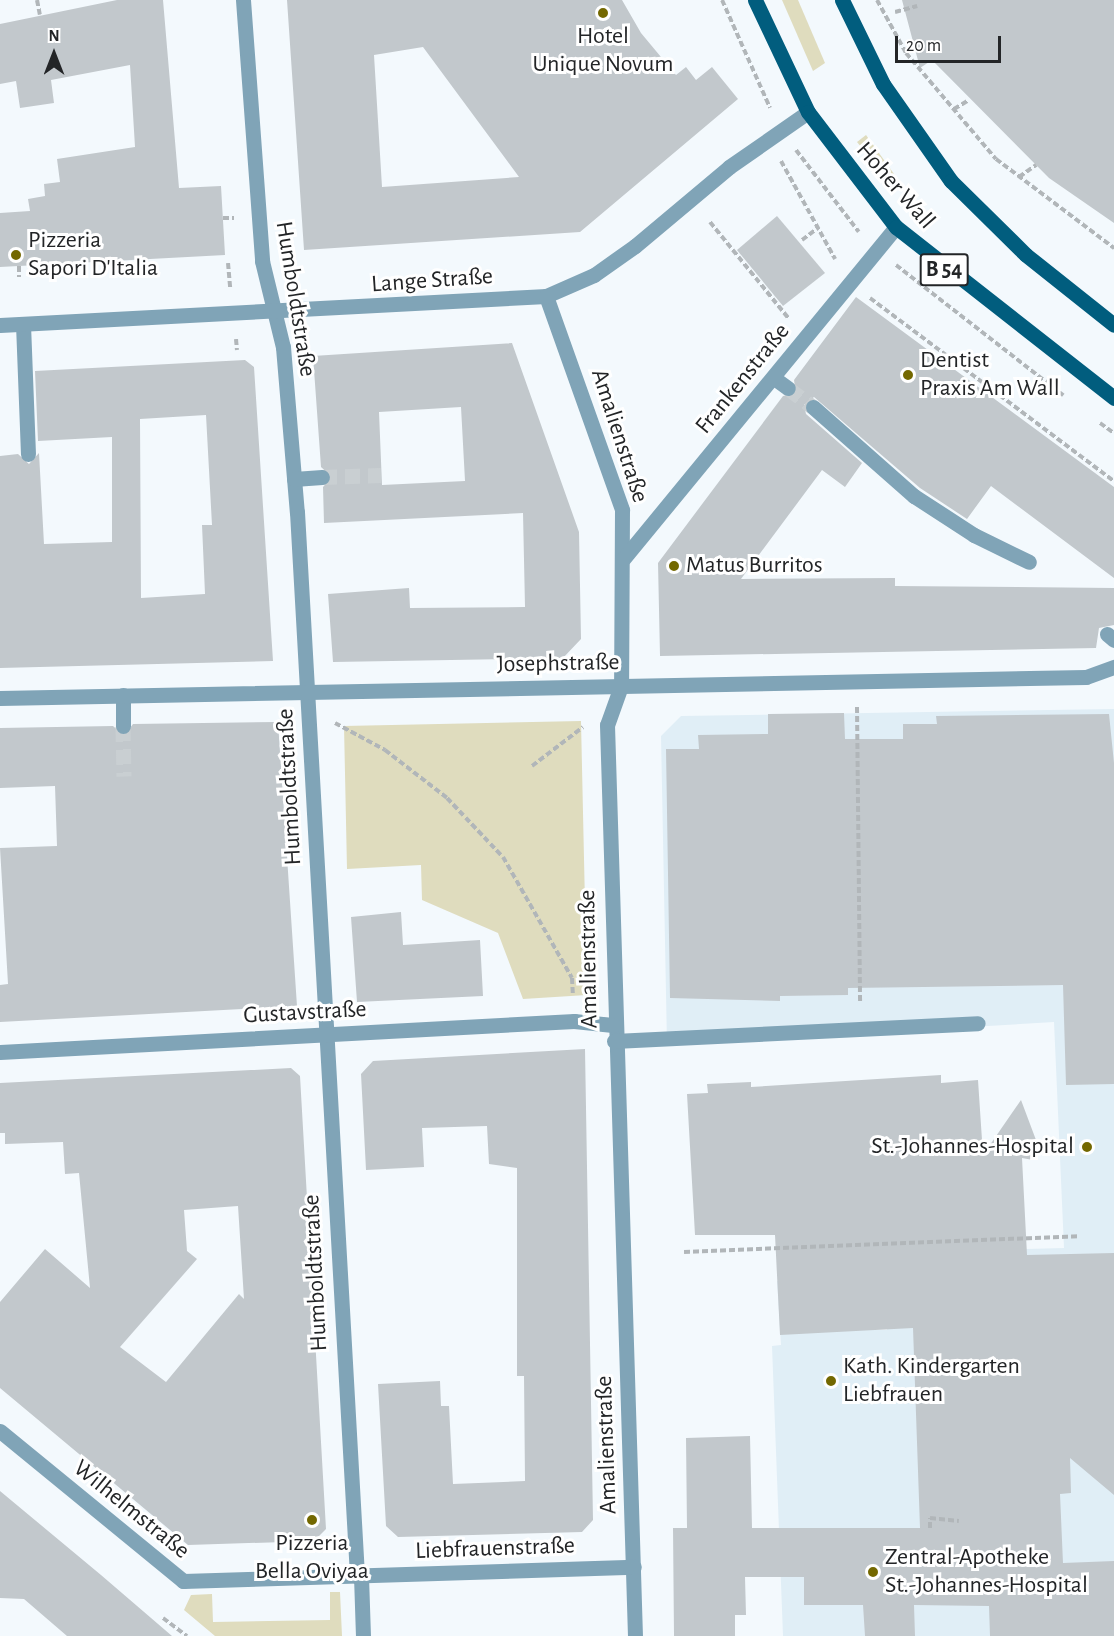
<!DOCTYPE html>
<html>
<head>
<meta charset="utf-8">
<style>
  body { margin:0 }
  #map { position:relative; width:1114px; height:1636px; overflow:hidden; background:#f3f9fd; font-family:"Alegreya Sans",sans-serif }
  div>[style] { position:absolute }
  .built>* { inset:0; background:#e0eef6 }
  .green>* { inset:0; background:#dfdcbe }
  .building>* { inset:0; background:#c2c8cc }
  .minor-tunnel>* { height:15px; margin-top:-7.5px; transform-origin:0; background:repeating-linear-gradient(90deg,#c9cfd2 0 15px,transparent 0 23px) }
  .path>* { height:4px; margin-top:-2px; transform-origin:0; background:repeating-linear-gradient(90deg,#b1b6b9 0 6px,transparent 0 9px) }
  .minor>* { height:15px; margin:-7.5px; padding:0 7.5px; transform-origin:7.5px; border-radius:7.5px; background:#80a4b7 }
  .major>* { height:15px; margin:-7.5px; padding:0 7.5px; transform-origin:7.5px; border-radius:7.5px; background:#015d7e }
  .dots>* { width:16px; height:16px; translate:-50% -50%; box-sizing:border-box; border:3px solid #fff; border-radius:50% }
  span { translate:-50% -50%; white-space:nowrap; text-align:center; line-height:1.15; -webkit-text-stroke:6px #fff; paint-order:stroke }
  .shield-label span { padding:2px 4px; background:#fff; border:2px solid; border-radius:4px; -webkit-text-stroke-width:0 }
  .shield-label { font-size:22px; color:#232527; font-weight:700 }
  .poi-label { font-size:24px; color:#232527 }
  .left { translate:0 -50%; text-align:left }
  .right { translate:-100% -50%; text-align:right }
  .street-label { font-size:24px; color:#232527 }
  .north { position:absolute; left:24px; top:24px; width:60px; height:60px; -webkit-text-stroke:4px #fff; paint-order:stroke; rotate:0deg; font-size:16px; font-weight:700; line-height:24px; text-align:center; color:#232527 }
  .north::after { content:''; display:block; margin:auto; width:21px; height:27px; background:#232527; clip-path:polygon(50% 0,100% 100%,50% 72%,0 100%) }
  .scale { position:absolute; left:895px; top:36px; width:106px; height:27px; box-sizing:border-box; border:3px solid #232527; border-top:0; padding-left:8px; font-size:18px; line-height:21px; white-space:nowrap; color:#232527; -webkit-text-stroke:4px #fff; paint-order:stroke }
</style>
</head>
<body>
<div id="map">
  <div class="built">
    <div style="clip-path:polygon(1114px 709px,1114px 1636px,783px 1636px,772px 1346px,781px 1345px,777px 1281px,865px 1277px,868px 1330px,887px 1330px,886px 1253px,1064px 1248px,1054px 1022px,667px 1045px,661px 736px,681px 716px)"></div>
  </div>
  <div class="green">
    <div style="clip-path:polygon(782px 0,798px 0,825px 63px,813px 71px)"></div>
    <div style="clip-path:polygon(866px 135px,902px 185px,896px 190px,857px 142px)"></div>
    <div style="clip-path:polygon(581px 721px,587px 995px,523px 999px,498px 933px,422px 900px,421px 865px,347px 869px,344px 726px)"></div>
    <div style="clip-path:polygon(330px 1592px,340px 1592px,342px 1636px,215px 1636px,184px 1610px,191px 1595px,212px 1594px,213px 1622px,330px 1620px)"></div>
  </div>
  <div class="building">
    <div style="clip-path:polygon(117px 0,163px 0,179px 188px,221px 186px,225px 255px,0 267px,0 213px,30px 211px,28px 199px,45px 196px,44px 184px,60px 182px,57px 159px,135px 147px,130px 65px,51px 80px,54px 103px,20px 108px,16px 81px,0 84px,0 24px)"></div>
    <div style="clip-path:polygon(evenodd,287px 0,622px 0,641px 33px,676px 75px,686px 67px,696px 80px,712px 67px,738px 99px,580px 232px,304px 250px,287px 0,423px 47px,519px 177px,382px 187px,374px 55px,423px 47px)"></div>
    <div style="clip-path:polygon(902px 0,1114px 0,1114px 223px,1049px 178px,932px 60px,920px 68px)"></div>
    <div style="clip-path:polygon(777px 216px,825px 273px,783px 306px,737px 250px)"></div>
    <div style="clip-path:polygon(856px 297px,1114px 487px,1114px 578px,991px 486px,967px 519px,920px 488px,814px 397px,804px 405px,806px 414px,862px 463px,845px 487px,822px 470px,741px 579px,895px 578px,895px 586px,1114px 588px,1114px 625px,1099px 628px,1096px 648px,660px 656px,658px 563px,783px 396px,796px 394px,794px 380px)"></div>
    <div style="clip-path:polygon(evenodd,512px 343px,579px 532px,581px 639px,563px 658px,333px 662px,328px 594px,409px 588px,410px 608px,525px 607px,523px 513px,324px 523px,323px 487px,332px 477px,321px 467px,313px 356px,512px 343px,461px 407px,465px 481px,382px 485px,379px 412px,461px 407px)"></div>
    <div style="clip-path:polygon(evenodd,245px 360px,254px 367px,273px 661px,0 668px,0 456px,18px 454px,29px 464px,39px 453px,44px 544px,112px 542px,112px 437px,38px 441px,35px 371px,245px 360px,206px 415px,212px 525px,202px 525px,205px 594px,141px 598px,140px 419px,206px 415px)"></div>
    <div style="clip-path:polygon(844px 713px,845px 739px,903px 739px,903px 724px,937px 724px,936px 716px,1109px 714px,1114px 763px,1114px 1084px,1066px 1085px,1063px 985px,848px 988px,848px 995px,780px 996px,780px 1001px,670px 998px,666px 749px,699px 749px,698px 735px,768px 734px,768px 714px)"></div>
    <div style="clip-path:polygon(278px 722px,297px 1006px,0 1022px,0 985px,8px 984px,0 848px,57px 846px,55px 786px,0 788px,0 728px,113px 726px,124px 736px,133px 724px)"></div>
    <div style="clip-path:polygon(401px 912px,403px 945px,480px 940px,483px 996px,357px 1002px,351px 917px)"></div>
    <div style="clip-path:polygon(585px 1049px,593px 1520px,582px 1532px,398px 1537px,386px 1526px,378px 1384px,440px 1381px,441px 1406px,449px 1406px,453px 1484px,525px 1481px,524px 1376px,517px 1376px,517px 1168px,489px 1164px,487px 1126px,422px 1128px,424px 1167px,366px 1170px,361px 1074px,373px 1061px)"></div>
    <div style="clip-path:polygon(evenodd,291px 1068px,300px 1076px,326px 1529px,314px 1541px,188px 1545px,0 1388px,0 1302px,45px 1249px,90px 1288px,79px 1173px,65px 1174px,63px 1142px,5px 1144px,5px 1133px,0 1133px,0 1083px,291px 1068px,238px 1206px,244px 1299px,239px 1294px,166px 1382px,120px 1347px,197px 1259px,187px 1251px,184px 1210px,238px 1206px)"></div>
    <div style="clip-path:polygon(941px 1075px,941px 1083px,978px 1080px,983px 1155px,1021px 1100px,1036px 1140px,1033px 1160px,1022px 1158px,1027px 1255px,1114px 1253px,1114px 1495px,1070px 1458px,1071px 1493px,1060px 1494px,1063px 1563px,1114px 1561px,1114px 1636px,990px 1636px,989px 1606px,914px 1605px,915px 1636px,865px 1636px,863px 1605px,804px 1605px,804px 1577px,745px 1577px,746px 1615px,735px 1615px,735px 1636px,674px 1636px,673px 1528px,687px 1528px,686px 1438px,750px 1436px,752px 1528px,920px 1528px,913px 1328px,780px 1335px,775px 1235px,695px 1235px,687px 1094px,708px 1093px,707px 1084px,751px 1082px,751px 1087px)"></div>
    <div style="clip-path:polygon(0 1491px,101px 1575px,172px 1636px,67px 1636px,24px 1599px,0 1598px)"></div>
  </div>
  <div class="minor-tunnel">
    <div style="left:788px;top:388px;width:31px;rotate:37deg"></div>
    <div style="left:322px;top:477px;width:59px;rotate:-1.9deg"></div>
    <div style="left:123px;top:726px;width:50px;rotate:88.9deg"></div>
  </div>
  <div class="path">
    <div style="left:37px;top:0;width:15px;rotate:79deg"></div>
    <div style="left:722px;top:0;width:118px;rotate:66deg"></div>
    <div style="left:877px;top:0;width:60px;rotate:61.3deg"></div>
    <div style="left:906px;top:53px;width:139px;rotate:49.7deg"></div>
    <div style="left:996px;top:159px;width:148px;rotate:37deg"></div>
    <div style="left:895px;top:12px;width:23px;rotate:-15deg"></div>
    <div style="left:954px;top:109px;width:17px;rotate:-31deg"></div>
    <div style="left:796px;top:150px;width:103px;rotate:52.5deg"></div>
    <div style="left:781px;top:161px;width:112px;rotate:61.1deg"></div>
    <div style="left:1019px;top:177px;width:21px;rotate:-35deg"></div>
    <div style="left:223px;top:218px;width:11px"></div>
    <div style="left:710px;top:222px;width:125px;rotate:50.8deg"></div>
    <div style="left:802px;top:240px;width:20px;rotate:-37deg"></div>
    <div style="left:113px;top:261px;width:10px;rotate:90deg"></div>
    <div style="left:228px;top:263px;width:25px;rotate:85deg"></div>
    <div style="left:896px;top:265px;width:212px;rotate:37.9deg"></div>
    <div style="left:19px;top:266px;width:11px;rotate:90deg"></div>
    <div style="left:870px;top:298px;width:305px;rotate:36.9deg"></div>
    <div style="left:236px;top:339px;width:11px;rotate:85deg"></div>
    <div style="left:1100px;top:423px;width:17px;rotate:36deg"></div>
    <div style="left:857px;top:707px;width:295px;rotate:89.4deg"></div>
    <div style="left:335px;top:723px;width:57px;rotate:28.4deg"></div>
    <div style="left:385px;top:750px;width:78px;rotate:37.7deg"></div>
    <div style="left:447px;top:798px;width:81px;rotate:46.5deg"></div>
    <div style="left:503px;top:857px;width:139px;rotate:60.3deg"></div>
    <div style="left:572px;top:978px;width:18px;rotate:87deg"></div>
    <div style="left:532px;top:766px;width:64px;rotate:-37.4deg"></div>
    <div style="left:684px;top:1252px;width:395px;rotate:-2.3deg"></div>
    <div style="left:930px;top:1528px;width:10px;rotate:-90deg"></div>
    <div style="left:930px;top:1518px;width:29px;rotate:6deg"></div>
    <div style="left:163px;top:1618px;width:30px;rotate:37deg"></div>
  </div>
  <div class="minor">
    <div style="left:243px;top:0;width:262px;rotate:85.8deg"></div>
    <div style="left:262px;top:261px;width:89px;rotate:76.3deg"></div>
    <div style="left:283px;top:347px;width:166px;rotate:85.2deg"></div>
    <div style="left:297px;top:512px;width:1066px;rotate:86.77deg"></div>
    <div style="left:546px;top:296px;width:227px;rotate:70.4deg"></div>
    <div style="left:622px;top:510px;width:176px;rotate:90.3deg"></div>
    <div style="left:621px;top:686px;width:41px;rotate:109.7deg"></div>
    <div style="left:607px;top:725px;width:911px;rotate:88.24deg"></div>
    <div style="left:23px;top:324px;width:130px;rotate:87.8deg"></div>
    <div style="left:0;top:325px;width:547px;rotate:-3.04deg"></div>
    <div style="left:546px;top:296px;width:52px;rotate:-23.6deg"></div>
    <div style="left:594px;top:275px;width:50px;rotate:-35.3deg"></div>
    <div style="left:635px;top:246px;width:123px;rotate:-40deg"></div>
    <div style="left:729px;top:167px;width:96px;rotate:-34.8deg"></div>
    <div style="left:774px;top:378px;width:17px;rotate:36deg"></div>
    <div style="left:813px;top:407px;width:135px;rotate:41.4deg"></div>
    <div style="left:914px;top:496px;width:72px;rotate:33deg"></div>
    <div style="left:974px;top:535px;width:61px;rotate:26.1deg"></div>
    <div style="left:294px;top:479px;width:28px;rotate:-4deg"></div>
    <div style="left:624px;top:558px;width:428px;rotate:-50.6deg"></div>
    <div style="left:1107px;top:634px;width:9px;rotate:41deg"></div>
    <div style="left:123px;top:695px;width:31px;rotate:90deg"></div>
    <div style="left:0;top:698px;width:1086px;rotate:-1.11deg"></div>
    <div style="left:1086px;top:677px;width:30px;rotate:-20deg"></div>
    <div style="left:614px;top:1041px;width:364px;rotate:-2.8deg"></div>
    <div style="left:0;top:1052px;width:575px;rotate:-3.09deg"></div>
    <div style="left:574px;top:1021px;width:39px;rotate:6deg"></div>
    <div style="left:0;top:1431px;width:237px;rotate:39.3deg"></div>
    <div style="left:183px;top:1581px;width:451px;rotate:-1.8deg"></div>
    <div style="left:361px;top:1576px;width:60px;rotate:88.1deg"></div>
  </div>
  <div class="major">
    <div style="left:755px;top:0;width:124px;rotate:64.7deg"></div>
    <div style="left:808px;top:112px;width:145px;rotate:52.6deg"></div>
    <div style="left:896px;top:227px;width:277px;rotate:38.1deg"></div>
    <div style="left:842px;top:0;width:93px;rotate:64deg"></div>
    <div style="left:883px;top:84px;width:118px;rotate:55deg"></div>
    <div style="left:951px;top:181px;width:105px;rotate:44.6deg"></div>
    <div style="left:1026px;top:255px;width:112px;rotate:38.5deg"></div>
  </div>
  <div class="dots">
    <div style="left:603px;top:13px;background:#736800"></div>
    <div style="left:16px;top:255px;background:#736800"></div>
    <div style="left:908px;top:375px;background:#736800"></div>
    <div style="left:674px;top:566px;background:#736800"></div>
    <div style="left:1087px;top:1147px;background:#736800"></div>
    <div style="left:831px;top:1381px;background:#736800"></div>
    <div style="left:312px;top:1520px;background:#736800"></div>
    <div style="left:873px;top:1572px;background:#736800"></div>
  </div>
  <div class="shield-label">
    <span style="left:944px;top:270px">B 54</span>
  </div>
  <div class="poi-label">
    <span style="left:603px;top:51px">Hotel<br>Unique Novum</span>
    <span class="left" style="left:28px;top:255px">Pizzeria<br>Sapori D'Italia</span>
    <span class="left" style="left:920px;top:375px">Dentist<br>Praxis Am Wall</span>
    <span class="left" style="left:686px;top:566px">Matus Burritos</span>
    <span class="right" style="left:1074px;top:1147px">St.-Johannes-Hospital</span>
    <span class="left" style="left:843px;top:1381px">Kath. Kindergarten<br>Liebfrauen</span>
    <span style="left:312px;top:1558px">Pizzeria<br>Bella Oviyaa</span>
    <span class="left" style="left:885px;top:1572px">Zentral-Apotheke<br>St.-Johannes-Hospital</span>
  </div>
  <div class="street-label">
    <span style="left:895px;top:186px;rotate:49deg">Hoher Wall</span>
    <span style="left:432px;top:281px;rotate:-4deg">Lange Straße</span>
    <span style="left:295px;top:299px;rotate:81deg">Humboldtstraße</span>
    <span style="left:743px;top:379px;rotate:-51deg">Frankenstraße</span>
    <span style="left:619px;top:436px;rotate:72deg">Amalienstraße</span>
    <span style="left:558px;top:664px;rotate:-1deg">Josephstraße</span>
    <span style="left:290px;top:787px;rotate:-93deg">Humboldtstraße</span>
    <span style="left:589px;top:959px;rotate:-91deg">Amalienstraße</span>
    <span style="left:305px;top:1013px;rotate:-3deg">Gustavstraße</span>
    <span style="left:316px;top:1273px;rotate:-93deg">Humboldtstraße</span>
    <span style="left:607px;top:1445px;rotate:-92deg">Amalienstraße</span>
    <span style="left:131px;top:1510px;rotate:39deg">Wilhelmstraße</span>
    <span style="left:495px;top:1549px;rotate:-2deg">Liebfrauenstraße</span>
  </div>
  <div class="north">N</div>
  <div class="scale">20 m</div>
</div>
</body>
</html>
